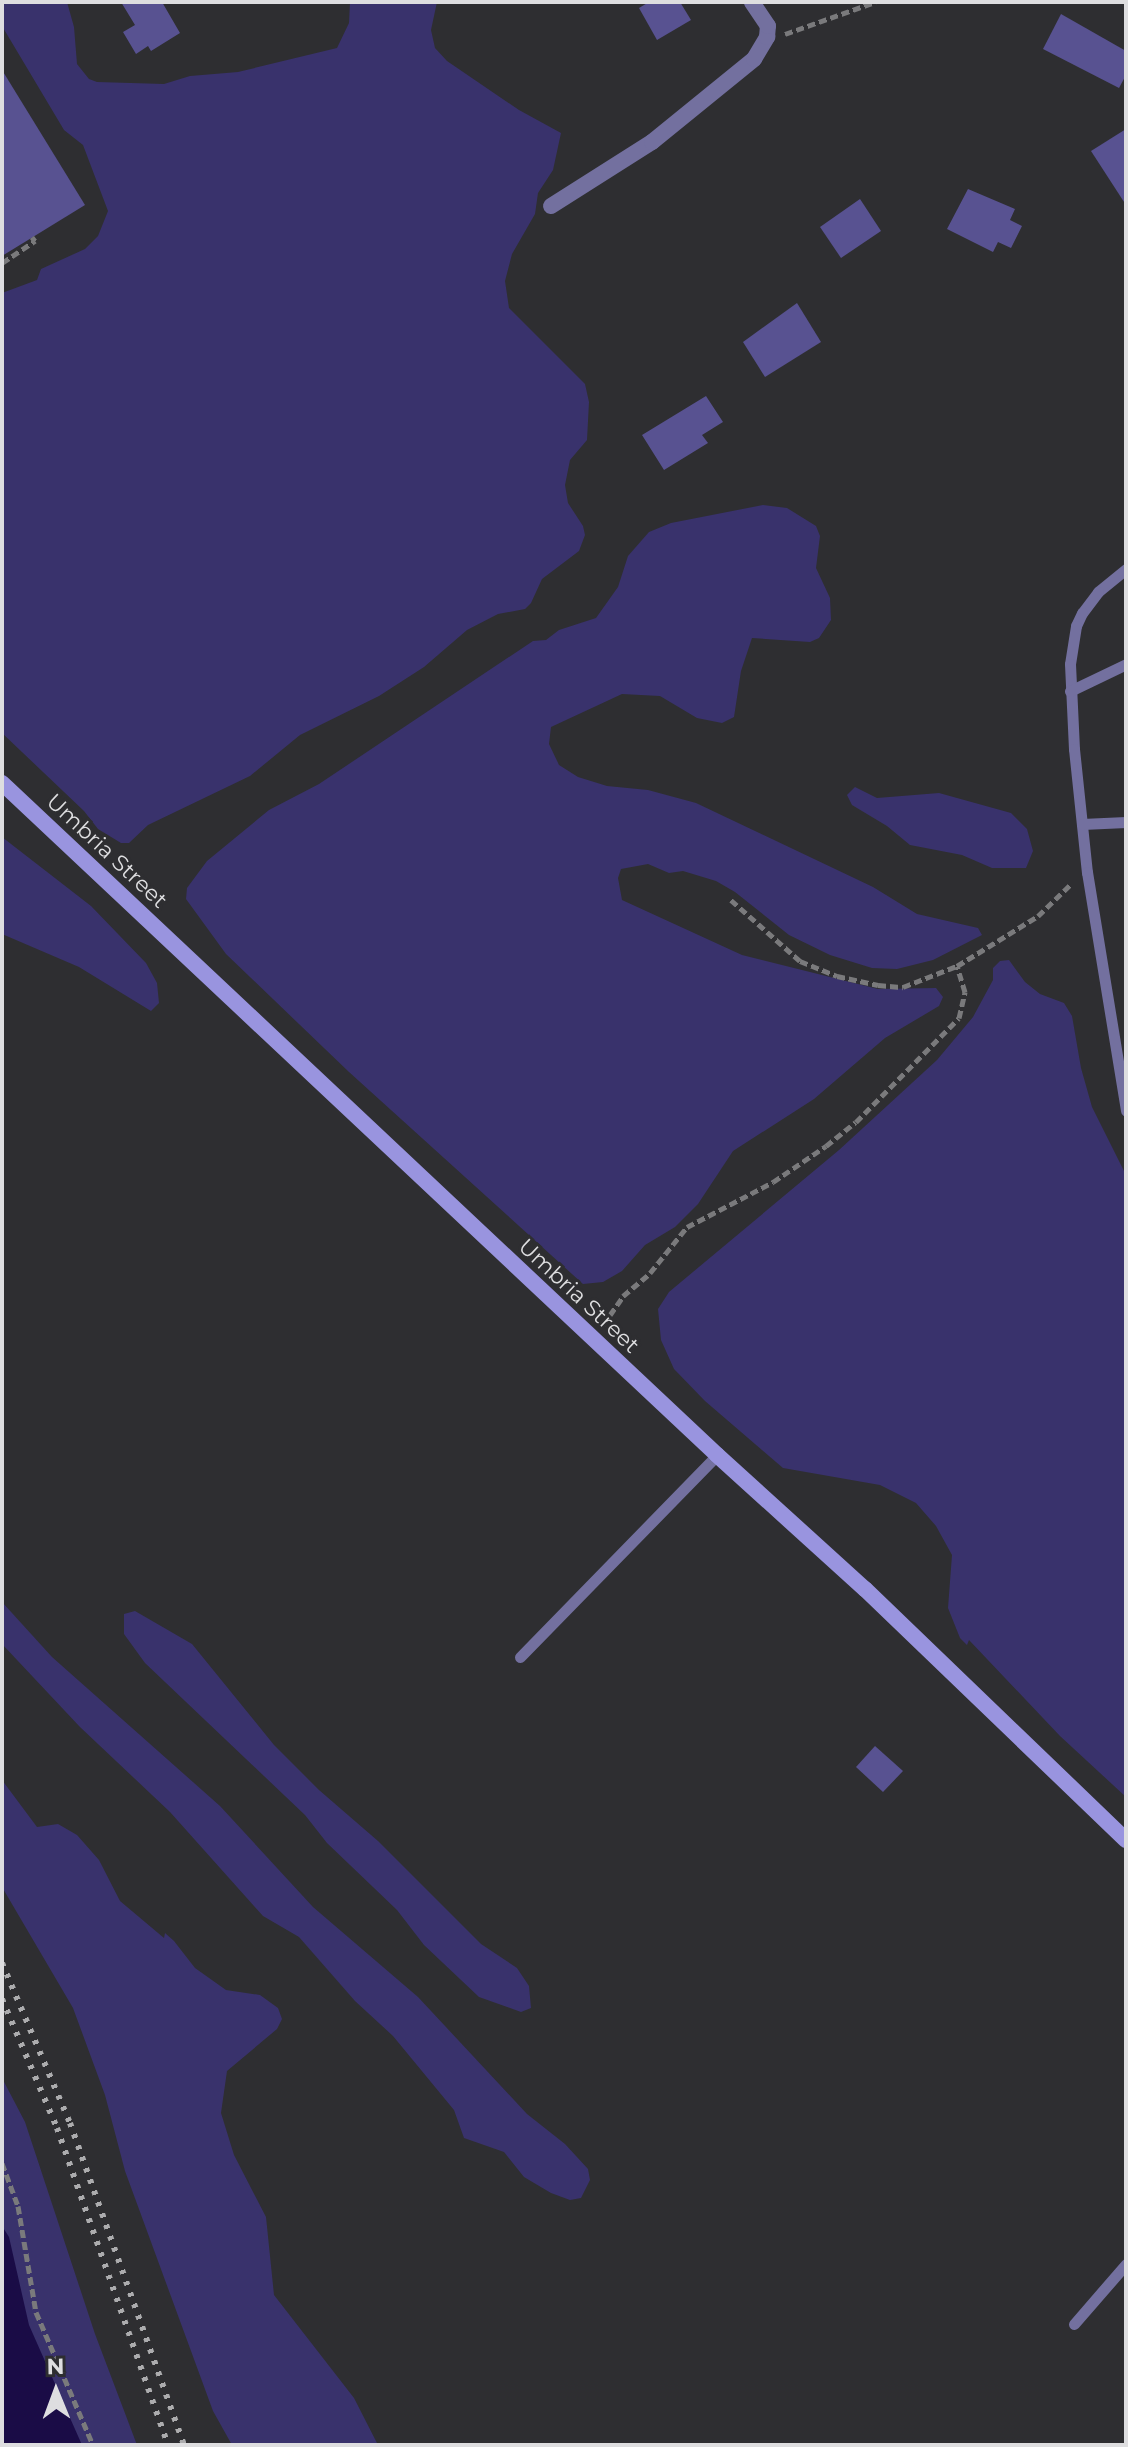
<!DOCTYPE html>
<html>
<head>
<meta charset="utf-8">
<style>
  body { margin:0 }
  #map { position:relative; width:1128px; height:2447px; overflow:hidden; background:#2e2e31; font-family:Montserrat,sans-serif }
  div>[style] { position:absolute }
  .green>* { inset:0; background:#39326c }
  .water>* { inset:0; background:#1a0c46 }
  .building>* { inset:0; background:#585291 }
  .path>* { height:5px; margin-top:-2.5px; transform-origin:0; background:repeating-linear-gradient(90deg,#7a7a7c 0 8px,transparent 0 12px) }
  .lane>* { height:11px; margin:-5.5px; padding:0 5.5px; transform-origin:5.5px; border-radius:5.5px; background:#73709f }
  .street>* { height:16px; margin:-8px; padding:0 8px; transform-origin:8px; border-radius:8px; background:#73709f }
  .secondary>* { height:16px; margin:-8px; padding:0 8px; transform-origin:8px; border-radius:8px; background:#9994df }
  .rail>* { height:6px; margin-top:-3px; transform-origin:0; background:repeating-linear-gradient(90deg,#acacae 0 4px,transparent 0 12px) }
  span { translate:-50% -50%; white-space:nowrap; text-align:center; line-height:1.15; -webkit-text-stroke:6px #2e2e31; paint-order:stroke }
  .street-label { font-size:22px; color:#dedee0 }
  .frame { position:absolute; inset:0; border:4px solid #dedee0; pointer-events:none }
  .north { position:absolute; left:16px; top:2351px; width:80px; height:80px; -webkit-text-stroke:6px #2e2e31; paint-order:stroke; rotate:359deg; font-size:22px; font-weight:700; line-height:32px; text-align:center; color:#dedee0 }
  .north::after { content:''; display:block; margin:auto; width:28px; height:36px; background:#dedee0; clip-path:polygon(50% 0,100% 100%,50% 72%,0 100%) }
</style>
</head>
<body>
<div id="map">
  <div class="green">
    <div style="clip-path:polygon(2px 2px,67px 2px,74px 27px,77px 64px,89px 79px,97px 82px,164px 84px,190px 76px,238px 72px,337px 48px,349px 23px,350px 2px,437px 2px,431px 30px,435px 48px,447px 61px,519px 110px,561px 133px,553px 170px,538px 193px,535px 214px,512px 254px,505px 281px,509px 308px,585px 384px,589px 402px,587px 440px,570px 460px,565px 485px,568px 503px,583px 526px,585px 535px,579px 551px,542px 579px,531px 603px,525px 609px,498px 614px,467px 630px,424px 667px,379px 696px,300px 735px,250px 776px,148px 825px,129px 843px,121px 843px,98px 829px,84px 811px,2px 733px,2px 293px,37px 280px,41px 269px,85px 249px,98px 236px,108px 211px,83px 145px,64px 130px,2px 26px)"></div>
    <div style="clip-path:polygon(763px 505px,787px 508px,816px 526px,820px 536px,816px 568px,830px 598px,831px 620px,819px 638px,810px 642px,752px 638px,741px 671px,734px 717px,722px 723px,697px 718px,660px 696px,622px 694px,551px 727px,549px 744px,559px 765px,578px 777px,607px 786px,648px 790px,696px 803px,873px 887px,917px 914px,978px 928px,982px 935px,933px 960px,897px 969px,872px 968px,830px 955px,789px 935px,735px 892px,716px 881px,683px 871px,669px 873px,648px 864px,621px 869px,618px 878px,622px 900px,742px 955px,878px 989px,936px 988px,943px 997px,939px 1006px,885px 1038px,814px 1099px,733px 1151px,698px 1204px,675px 1227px,645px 1245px,622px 1271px,603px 1282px,583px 1284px,349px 1072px,226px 954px,186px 899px,187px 888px,207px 861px,269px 810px,319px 784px,533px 641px,546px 640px,559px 630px,596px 618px,618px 587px,628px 556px,649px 532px,671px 523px)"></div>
    <div style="clip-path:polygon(855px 787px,877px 798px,939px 793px,1011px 813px,1027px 829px,1033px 851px,1026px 868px,992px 868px,962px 855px,910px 845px,887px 826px,852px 805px,847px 795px)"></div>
    <div style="clip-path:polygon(2px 837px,91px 906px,146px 963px,157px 983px,159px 1003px,151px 1011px,79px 967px,2px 934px)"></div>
    <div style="clip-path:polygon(1009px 960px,1025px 982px,1040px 994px,1064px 1003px,1072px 1016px,1081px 1068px,1092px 1107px,1126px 1175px,1126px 1797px,1060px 1736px,969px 1640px,967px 1645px,960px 1638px,948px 1608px,952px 1555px,936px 1526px,916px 1503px,880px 1485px,783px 1468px,705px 1401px,674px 1369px,661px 1340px,658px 1309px,669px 1292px,839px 1150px,937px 1060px,973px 1017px,993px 980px,993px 968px,1000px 961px)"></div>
    <div style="clip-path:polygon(2px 1602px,52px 1657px,220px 1806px,313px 1907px,418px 1997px,527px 2114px,565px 2144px,588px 2169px,590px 2180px,581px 2198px,570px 2200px,551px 2193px,524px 2177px,504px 2152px,464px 2138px,454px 2110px,393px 2036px,355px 2001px,299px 1937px,263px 1916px,170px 1812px,80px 1727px,2px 1644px)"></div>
    <div style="clip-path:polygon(135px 1611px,192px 1644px,274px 1745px,319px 1790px,378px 1841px,481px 1944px,517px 1968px,529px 1986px,531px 2008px,521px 2012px,479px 1997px,424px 1945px,397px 1910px,327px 1843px,305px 1815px,145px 1663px,124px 1634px,124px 1614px)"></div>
    <div style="clip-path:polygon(2px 1780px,37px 1827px,58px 1824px,77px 1835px,99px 1860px,120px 1901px,164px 1938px,165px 1933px,174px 1941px,195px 1968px,226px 1990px,260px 1995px,278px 2008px,282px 2019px,277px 2029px,227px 2071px,221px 2113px,234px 2155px,266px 2217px,274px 2295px,354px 2398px,378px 2445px,232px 2445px,213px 2411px,125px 2171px,105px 2095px,73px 2008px,2px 1887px)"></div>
    <div style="clip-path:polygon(2px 2078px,25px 2122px,95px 2334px,137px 2445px,2px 2445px)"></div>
  </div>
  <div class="water">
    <div style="clip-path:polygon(2px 2226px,9px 2237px,29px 2325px,82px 2445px,2px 2445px)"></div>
  </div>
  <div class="building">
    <div style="clip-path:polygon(121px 2px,162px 2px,180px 33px,151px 51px,148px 46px,136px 54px,123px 32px,135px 25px)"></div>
    <div style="clip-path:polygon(649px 2px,680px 2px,691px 20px,657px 40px,639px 8px)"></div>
    <div style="clip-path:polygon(1061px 14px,1126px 51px,1126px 75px,1119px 88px,1043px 49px)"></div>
    <div style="clip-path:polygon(2px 70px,85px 205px,2px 256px)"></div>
    <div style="clip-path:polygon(1126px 129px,1126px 205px,1091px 151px)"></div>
    <div style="clip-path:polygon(968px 189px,1015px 209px,1010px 220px,1022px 226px,1011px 248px,998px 242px,993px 252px,947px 229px)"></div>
    <div style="clip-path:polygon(860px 199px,881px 231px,841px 258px,820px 227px)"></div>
    <div style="clip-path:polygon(797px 303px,821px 342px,765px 377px,743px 342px)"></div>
    <div style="clip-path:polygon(706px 396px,723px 422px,702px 435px,708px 443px,664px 470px,642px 435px)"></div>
    <div style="clip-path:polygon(875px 1746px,903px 1771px,883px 1792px,856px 1767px)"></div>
  </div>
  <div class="path">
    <div style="left:785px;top:34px;width:96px;rotate:-19.6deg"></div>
    <div style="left:2px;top:263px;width:40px;rotate:-34deg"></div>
    <div style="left:35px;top:241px;width:5px;rotate:-127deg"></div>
    <div style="left:731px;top:900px;width:92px;rotate:41.5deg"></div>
    <div style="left:800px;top:961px;width:40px;rotate:22deg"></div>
    <div style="left:837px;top:976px;width:42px;rotate:12.4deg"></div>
    <div style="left:878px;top:985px;width:25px;rotate:5deg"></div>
    <div style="left:903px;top:987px;width:58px;rotate:-21.3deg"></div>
    <div style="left:957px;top:966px;width:95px;rotate:-31.7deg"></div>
    <div style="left:1038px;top:916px;width:47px;rotate:-44.1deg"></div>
    <div style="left:603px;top:1325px;width:35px;rotate:-55deg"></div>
    <div style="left:623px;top:1296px;width:35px;rotate:-40deg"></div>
    <div style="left:650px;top:1273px;width:59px;rotate:-51.2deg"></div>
    <div style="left:687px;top:1227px;width:97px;rotate:-27.6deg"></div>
    <div style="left:773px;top:1182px;width:64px;rotate:-34.2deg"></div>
    <div style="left:826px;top:1146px;width:38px;rotate:-39deg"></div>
    <div style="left:856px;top:1122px;width:146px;rotate:-45.3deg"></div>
    <div style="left:959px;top:1018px;width:27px;rotate:-77deg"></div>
    <div style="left:965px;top:992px;width:27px;rotate:-107deg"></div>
    <div style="left:2px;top:2163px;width:46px;rotate:69.6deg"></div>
    <div style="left:18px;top:2206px;width:108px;rotate:80.4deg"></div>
    <div style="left:36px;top:2312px;width:145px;rotate:66.8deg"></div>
  </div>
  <div class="lane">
    <div style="left:1126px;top:569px;width:36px;rotate:141deg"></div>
    <div style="left:1098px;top:592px;width:26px;rotate:127deg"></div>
    <div style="left:1082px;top:613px;width:14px;rotate:115deg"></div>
    <div style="left:1076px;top:626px;width:38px;rotate:99deg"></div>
    <div style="left:1070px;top:664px;width:85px;rotate:87.3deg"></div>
    <div style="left:1074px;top:749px;width:124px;rotate:84deg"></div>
    <div style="left:1087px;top:872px;width:242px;rotate:80.7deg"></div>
    <div style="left:1070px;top:691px;width:62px;rotate:-25.7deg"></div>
    <div style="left:1082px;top:824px;width:44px;rotate:-2.6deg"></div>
    <div style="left:520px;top:1657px;width:282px;rotate:-45.7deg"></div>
    <div style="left:1074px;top:2324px;width:79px;rotate:-49.1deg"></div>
  </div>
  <div class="street">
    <div style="left:551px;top:206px;width:120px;rotate:-32.4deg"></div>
    <div style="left:652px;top:142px;width:132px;rotate:-39.1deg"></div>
    <div style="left:754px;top:59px;width:26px;rotate:-59deg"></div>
    <div style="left:767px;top:37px;width:11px;rotate:-85deg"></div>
    <div style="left:768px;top:26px;width:29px;rotate:-124deg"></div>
  </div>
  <div class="secondary">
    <div style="left:2px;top:783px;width:981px;rotate:43.22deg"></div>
    <div style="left:717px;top:1455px;width:200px;rotate:42.2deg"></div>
    <div style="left:865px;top:1589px;width:362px;rotate:43.9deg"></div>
  </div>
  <div class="rail">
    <div style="left:2px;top:1963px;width:174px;rotate:67deg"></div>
    <div style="left:70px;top:2123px;width:342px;rotate:70.5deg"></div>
    <div style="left:2px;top:1999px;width:140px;rotate:66.9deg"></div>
    <div style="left:57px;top:2128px;width:336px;rotate:70.7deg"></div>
  </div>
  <div class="street-label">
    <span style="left:107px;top:851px;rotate:43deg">Umbria Street</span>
    <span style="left:579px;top:1296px;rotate:43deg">Umbria Street</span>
  </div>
  <div class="frame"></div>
  <div class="north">N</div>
</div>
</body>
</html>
